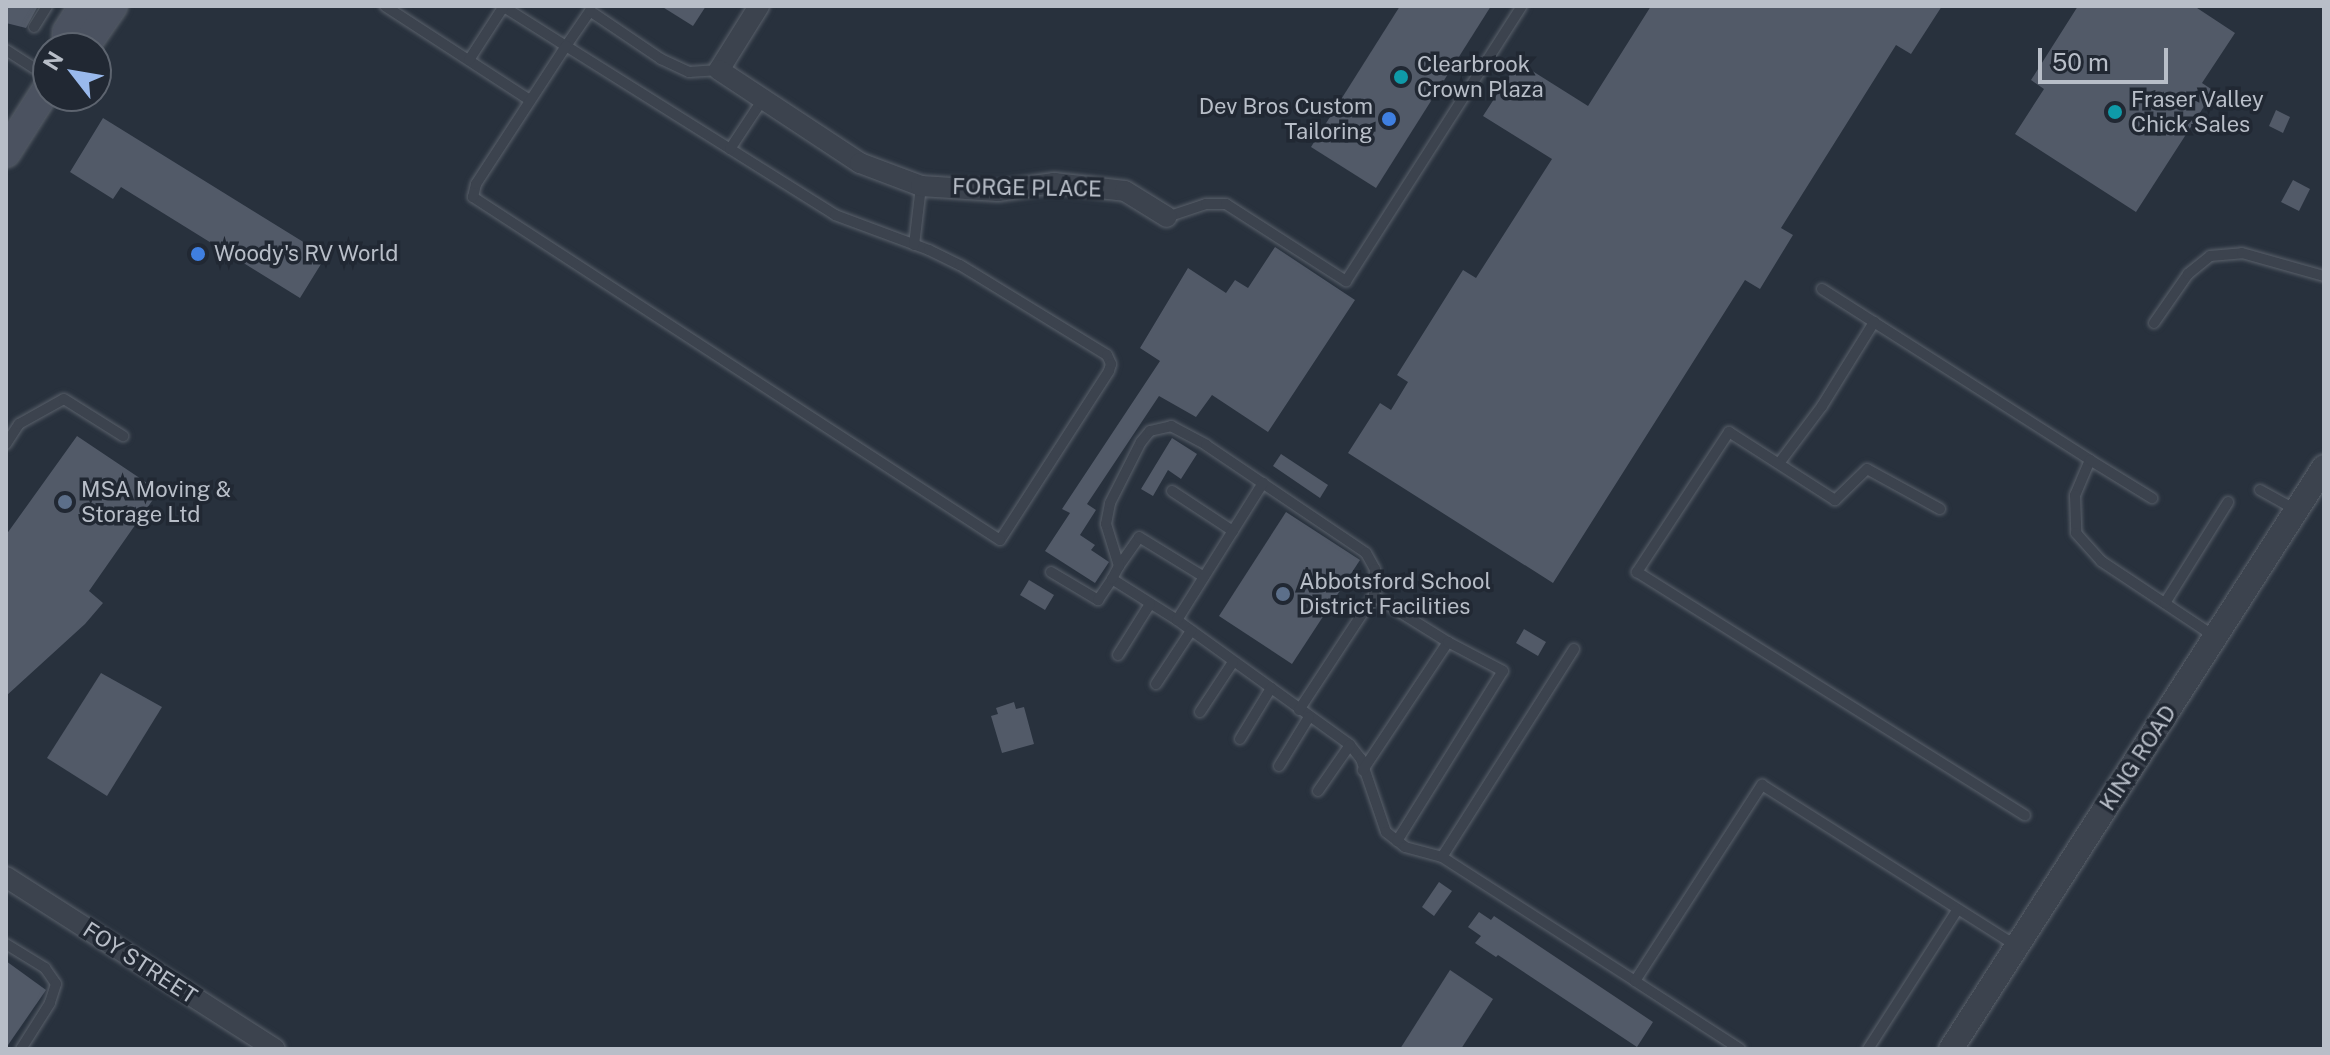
<!DOCTYPE html>
<html>
<head>
<meta charset="utf-8">
<style>
  body { margin:0 }
  #map { position:relative; width:2330px; height:1055px; overflow:hidden; background:#28313d; font-family:"Public Sans",sans-serif }
  div>[style] { position:absolute }
  .building>* { inset:0; background:#525a68 }
  .roads { filter:drop-shadow(0 0 2px #5a616b) drop-shadow(0 0 2px #5a616b) }
  .service>* { height:10px; margin:-5px; padding:0 5px; transform-origin:5px; border-radius:5px; background:#3c434e }
  .minor>* { height:20px; margin:-10px; padding:0 10px; transform-origin:10px; border-radius:10px; background:#3c434e }
  .tertiary>* { height:24px; margin:-12px; padding:0 12px; transform-origin:12px; border-radius:12px; background:#3c434e }
  .secondary>* { height:28px; margin:-14px; padding:0 14px; transform-origin:14px; border-radius:14px; background:#4b5260 }
  .dots>* { width:22px; height:22px; translate:-50% -50%; box-sizing:border-box; border:4px solid #212833; border-radius:50% }
  span { translate:-50% -50%; white-space:nowrap; text-align:center; line-height:1.15; -webkit-text-stroke:7px #212833; paint-order:stroke }
  .poi-label { font-size:22px; color:#b8bec8 }
  .left { translate:0 -50%; text-align:left }
  .right { translate:-100% -50%; text-align:right }
  .street-label { font-size:22px; color:#b8bec8 }
  .frame { position:absolute; inset:0; border:8px solid #b8bec8; pointer-events:none }
  .north { position:absolute; left:32px; top:32px; width:80px; height:80px; box-sizing:border-box; background:#212833; border:2px solid #5d646f; border-radius:50%; rotate:301deg; font-size:22px; font-weight:700; line-height:32px; text-align:center; color:#b8bec8 }
  .north::after { content:''; display:block; margin:auto; width:28px; height:36px; background:#99b9ec; clip-path:polygon(50% 0,100% 100%,50% 72%,0 100%) }
  .scale { position:absolute; left:2038px; top:48px; width:130px; height:36px; box-sizing:border-box; border:4px solid #b8bec8; border-top:0; padding-left:10px; font-size:24px; line-height:28px; white-space:nowrap; color:#b8bec8; -webkit-text-stroke:6px #212833; paint-order:stroke }
</style>
</head>
<body>
<div id="map">
  <div class="building">
    <div style="clip-path:polygon(6px 6px,38px 6px,26px 28px,6px 23px)"></div>
    <div style="clip-path:polygon(661px 6px,706px 6px,693px 26px)"></div>
    <div style="clip-path:polygon(1400px 6px,1491px 6px,1376px 188px,1311px 147px)"></div>
    <div style="clip-path:polygon(1651px 6px,1942px 6px,1911px 54px,1896px 45px,1781px 228px,1793px 235px,1760px 289px,1745px 280px,1553px 583px,1348px 453px,1380px 403px,1391px 410px,1408px 382px,1397px 375px,1463px 270px,1476px 278px,1552px 159px,1483px 116px,1518px 62px,1588px 106px)"></div>
    <div style="clip-path:polygon(2078px 6px,2194px 6px,2235px 33px,2202px 83px,2214px 91px,2136px 212px,2015px 134px,2044px 89px,2031px 80px)"></div>
    <div style="clip-path:polygon(2276px 110px,2290px 117px,2283px 133px,2269px 126px)"></div>
    <div style="clip-path:polygon(103px 118px,326px 256px,300px 298px,121px 187px,113px 199px,70px 172px)"></div>
    <div style="clip-path:polygon(2293px 180px,2310px 189px,2299px 211px,2281px 202px)"></div>
    <div style="clip-path:polygon(1275px 247px,1355px 300px,1268px 432px,1212px 395px,1196px 417px,1159px 396px,1087px 504px,1096px 510px,1080px 535px,1095px 545px,1091px 550px,1109px 562px,1095px 583px,1045px 551px,1070px 513px,1062px 509px,1160px 361px,1140px 348px,1188px 268px,1226px 293px,1235px 280px,1248px 288px)"></div>
    <div style="clip-path:polygon(77px 436px,159px 491px,89px 591px,103px 603px,85px 624px,6px 696px,6px 535px)"></div>
    <div style="clip-path:polygon(1172px 438px,1197px 454px,1181px 479px,1168px 470px,1153px 496px,1141px 489px)"></div>
    <div style="clip-path:polygon(1281px 454px,1328px 485px,1320px 498px,1273px 466px)"></div>
    <div style="clip-path:polygon(1286px 512px,1360px 560px,1292px 664px,1219px 616px)"></div>
    <div style="clip-path:polygon(1029px 580px,1054px 595px,1045px 610px,1020px 595px)"></div>
    <div style="clip-path:polygon(1524px 629px,1546px 642px,1538px 656px,1516px 643px)"></div>
    <div style="clip-path:polygon(101px 673px,162px 707px,107px 796px,47px 758px)"></div>
    <div style="clip-path:polygon(1014px 702px,1016px 709px,1024px 707px,1034px 744px,1002px 753px,991px 716px,998px 714px,996px 708px)"></div>
    <div style="clip-path:polygon(1439px 882px,1452px 891px,1434px 916px,1422px 907px)"></div>
    <div style="clip-path:polygon(1479px 912px,1491px 920px,1494px 916px,1653px 1022px,1637px 1047px,1498px 955px,1496px 957px,1475px 943px,1481px 936px,1468px 927px)"></div>
    <div style="clip-path:polygon(6px 961px,46px 990px,6px 1048px)"></div>
    <div style="clip-path:polygon(1450px 970px,1493px 999px,1461px 1049px,1400px 1049px)"></div>
  </div>
  <div class="roads">
    <div class="service">
      <div style="left:385px;top:6px;width:173px;rotate:33deg"></div>
      <div style="left:504px;top:7px;width:73px;rotate:32.2deg"></div>
      <div style="left:566px;top:46px;width:42px;rotate:-55.6deg"></div>
      <div style="left:590px;top:11px;width:86px;rotate:34.1deg"></div>
      <div style="left:661px;top:59px;width:31px;rotate:25deg"></div>
      <div style="left:689px;top:72px;width:30px;rotate:-4deg"></div>
      <div style="left:34px;top:27px;width:25px;rotate:-58deg"></div>
      <div style="left:566px;top:46px;width:318px;rotate:32.1deg"></div>
      <div style="left:835px;top:215px;width:100px;rotate:20.4deg"></div>
      <div style="left:929px;top:250px;width:34px;rotate:26deg"></div>
      <div style="left:960px;top:265px;width:172px;rotate:31.5deg"></div>
      <div style="left:1107px;top:355px;width:10px;rotate:66deg"></div>
      <div style="left:1111px;top:364px;width:7px;rotate:106deg"></div>
      <div style="left:1109px;top:371px;width:201px;rotate:122.8deg"></div>
      <div style="left:1000px;top:540px;width:629px;rotate:-146.94deg"></div>
      <div style="left:473px;top:197px;width:13px;rotate:-77deg"></div>
      <div style="left:476px;top:184px;width:165px;rotate:-56.9deg"></div>
      <div style="left:6px;top:50px;width:50px;rotate:32.7deg"></div>
      <div style="left:469px;top:60px;width:64px;rotate:-57.1deg"></div>
      <div style="left:730px;top:149px;width:60px;rotate:-56.6deg"></div>
      <div style="left:1167px;top:217px;width:41px;rotate:-18.4deg"></div>
      <div style="left:1206px;top:204px;width:20px"></div>
      <div style="left:1226px;top:204px;width:143px;rotate:32.7deg"></div>
      <div style="left:1346px;top:281px;width:326px;rotate:-57.4deg"></div>
      <div style="left:914px;top:245px;width:59px;rotate:-83.2deg"></div>
      <div style="left:1822px;top:289px;width:318px;rotate:32.5deg"></div>
      <div style="left:2090px;top:460px;width:38px;rotate:113deg"></div>
      <div style="left:2075px;top:495px;width:38px;rotate:88deg"></div>
      <div style="left:2076px;top:533px;width:38px;rotate:48deg"></div>
      <div style="left:2101px;top:561px;width:136px;rotate:33.6deg"></div>
      <div style="left:2154px;top:323px;width:60px;rotate:-55.2deg"></div>
      <div style="left:2188px;top:274px;width:28px;rotate:-39deg"></div>
      <div style="left:2210px;top:256px;width:32px;rotate:-5deg"></div>
      <div style="left:2242px;top:253px;width:85px;rotate:15.7deg"></div>
      <div style="left:6px;top:444px;width:24px;rotate:-57deg"></div>
      <div style="left:19px;top:424px;width:51px;rotate:-29.1deg"></div>
      <div style="left:64px;top:399px;width:70px;rotate:32.1deg"></div>
      <div style="left:2090px;top:460px;width:73px;rotate:31.5deg"></div>
      <div style="left:1780px;top:462px;width:70px;rotate:-53.1deg"></div>
      <div style="left:1822px;top:406px;width:99px;rotate:-58.2deg"></div>
      <div style="left:2260px;top:490px;width:41px;rotate:29.1deg"></div>
      <div style="left:1172px;top:491px;width:73px;rotate:33.3deg"></div>
      <div style="left:1940px;top:509px;width:83px;rotate:-151.3deg"></div>
      <div style="left:1867px;top:469px;width:45px;rotate:135.9deg"></div>
      <div style="left:1835px;top:500px;width:126px;rotate:-147.3deg"></div>
      <div style="left:1729px;top:432px;width:168px;rotate:123.3deg"></div>
      <div style="left:1637px;top:572px;width:458px;rotate:32.1deg"></div>
      <div style="left:1119px;top:566px;width:35px;rotate:-55deg"></div>
      <div style="left:1139px;top:537px;width:76px;rotate:31.6deg"></div>
      <div style="left:1051px;top:572px;width:55px;rotate:30.8deg"></div>
      <div style="left:1098px;top:600px;width:25px;rotate:-56deg"></div>
      <div style="left:1112px;top:579px;width:77px;rotate:32.2deg"></div>
      <div style="left:1177px;top:620px;width:213px;rotate:35.8deg"></div>
      <div style="left:1350px;top:745px;width:18px;rotate:52deg"></div>
      <div style="left:1361px;top:759px;width:77px;rotate:71.1deg"></div>
      <div style="left:1386px;top:832px;width:24px;rotate:38deg"></div>
      <div style="left:1405px;top:847px;width:38px;rotate:15deg"></div>
      <div style="left:1112px;top:579px;width:15px;rotate:-62deg"></div>
      <div style="left:1119px;top:566px;width:44px;rotate:-107.2deg"></div>
      <div style="left:1106px;top:524px;width:21px;rotate:-79deg"></div>
      <div style="left:1110px;top:503px;width:68px;rotate:-63.1deg"></div>
      <div style="left:1141px;top:442px;width:14px;rotate:-51deg"></div>
      <div style="left:1150px;top:431px;width:22px;rotate:-13deg"></div>
      <div style="left:1171px;top:426px;width:40px;rotate:28deg"></div>
      <div style="left:1206px;top:445px;width:193px;rotate:34deg"></div>
      <div style="left:1366px;top:553px;width:18px;rotate:61deg"></div>
      <div style="left:1375px;top:569px;width:27px;rotate:92deg"></div>
      <div style="left:1374px;top:596px;width:87px;rotate:31.9deg"></div>
      <div style="left:1448px;top:642px;width:154px;rotate:123.6deg"></div>
      <div style="left:2165px;top:603px;width:119px;rotate:-58deg"></div>
      <div style="left:1177px;top:620px;width:162px;rotate:-57.9deg"></div>
      <div style="left:1574px;top:649px;width:246px;rotate:122.4deg"></div>
      <div style="left:1442px;top:857px;width:229px;rotate:32.7deg"></div>
      <div style="left:1118px;top:655px;width:60px;rotate:-57.9deg"></div>
      <div style="left:1156px;top:684px;width:64px;rotate:-56.6deg"></div>
      <div style="left:1299px;top:710px;width:136px;rotate:-56.7deg"></div>
      <div style="left:1200px;top:712px;width:60px;rotate:-56.6deg"></div>
      <div style="left:1240px;top:739px;width:60px;rotate:-58.7deg"></div>
      <div style="left:1279px;top:766px;width:57px;rotate:-58.5deg"></div>
      <div style="left:1318px;top:791px;width:56px;rotate:-55.2deg"></div>
      <div style="left:1397px;top:841px;width:200px;rotate:-58.1deg"></div>
      <div style="left:1503px;top:671px;width:62px;rotate:-152.2deg"></div>
      <div style="left:6px;top:944px;width:46px;rotate:31.6deg"></div>
      <div style="left:45px;top:968px;width:19px;rotate:55deg"></div>
      <div style="left:56px;top:984px;width:20px;rotate:108deg"></div>
      <div style="left:50px;top:1003px;width:54px;rotate:122.2deg"></div>
      <div style="left:1740px;top:1049px;width:125px;rotate:-147.1deg"></div>
      <div style="left:1635px;top:981px;width:234px;rotate:-57.1deg"></div>
      <div style="left:1762px;top:785px;width:299px;rotate:32.3deg"></div>
      <div style="left:1868px;top:1049px;width:166px;rotate:-57.3deg"></div>
    </div>
    <div class="minor">
      <div style="left:759px;top:6px;width:75px;rotate:122deg"></div>
      <div style="left:719px;top:70px;width:169px;rotate:33.4deg"></div>
      <div style="left:860px;top:163px;width:65px;rotate:20.7deg"></div>
      <div style="left:921px;top:186px;width:77px;rotate:3.7deg"></div>
      <div style="left:998px;top:191px;width:57px;rotate:-8.1deg"></div>
      <div style="left:1054px;top:183px;width:71px;rotate:6.4deg"></div>
      <div style="left:1125px;top:191px;width:49px;rotate:31.8deg"></div>
      <div style="left:6px;top:877px;width:319px;rotate:32.6deg"></div>
    </div>
    <div class="tertiary">
      <div style="left:1951px;top:1049px;width:691px;rotate:-57.34deg"></div>
    </div>
    <div class="secondary">
      <div style="left:66px;top:48px;width:16px;rotate:-86deg"></div>
      <div style="left:67px;top:32px;width:31px;rotate:-58deg"></div>
      <div style="left:84px;top:48px;width:51px;rotate:-55.4deg"></div>
      <div style="left:6px;top:153px;width:78px;rotate:-57.5deg"></div>
    </div>
  </div>
  <div class="dots">
    <div style="left:1401px;top:77px;background:#0f9aa8"></div>
    <div style="left:2115px;top:112px;background:#0f9aa8"></div>
    <div style="left:1389px;top:119px;background:#3f7fe0"></div>
    <div style="left:198px;top:254px;background:#3f7fe0"></div>
    <div style="left:65px;top:502px;background:#5c6f8a"></div>
    <div style="left:1283px;top:594px;background:#5c6f8a"></div>
  </div>
  <div class="poi-label">
    <span class="left" style="left:1417px;top:77px">Clearbrook<br>Crown Plaza</span>
    <span class="left" style="left:2131px;top:112px">Fraser Valley<br>Chick Sales</span>
    <span class="right" style="left:1373px;top:119px">Dev Bros Custom<br>Tailoring</span>
    <span class="left" style="left:214px;top:254px">Woody's RV World</span>
    <span class="left" style="left:81px;top:502px">MSA Moving &amp;<br>Storage Ltd</span>
    <span class="left" style="left:1299px;top:594px">Abbotsford School<br>District Facilities</span>
  </div>
  <div class="street-label">
    <span style="left:1027px;top:188px;rotate:1deg">FORGE PLACE</span>
    <span style="left:2138px;top:758px;rotate:-57deg">KING ROAD</span>
    <span style="left:140px;top:963px;rotate:33deg">FOY STREET</span>
  </div>
  <div class="frame"></div>
  <div class="north">N</div>
  <div class="scale">50 m</div>
</div>
</body>
</html>
